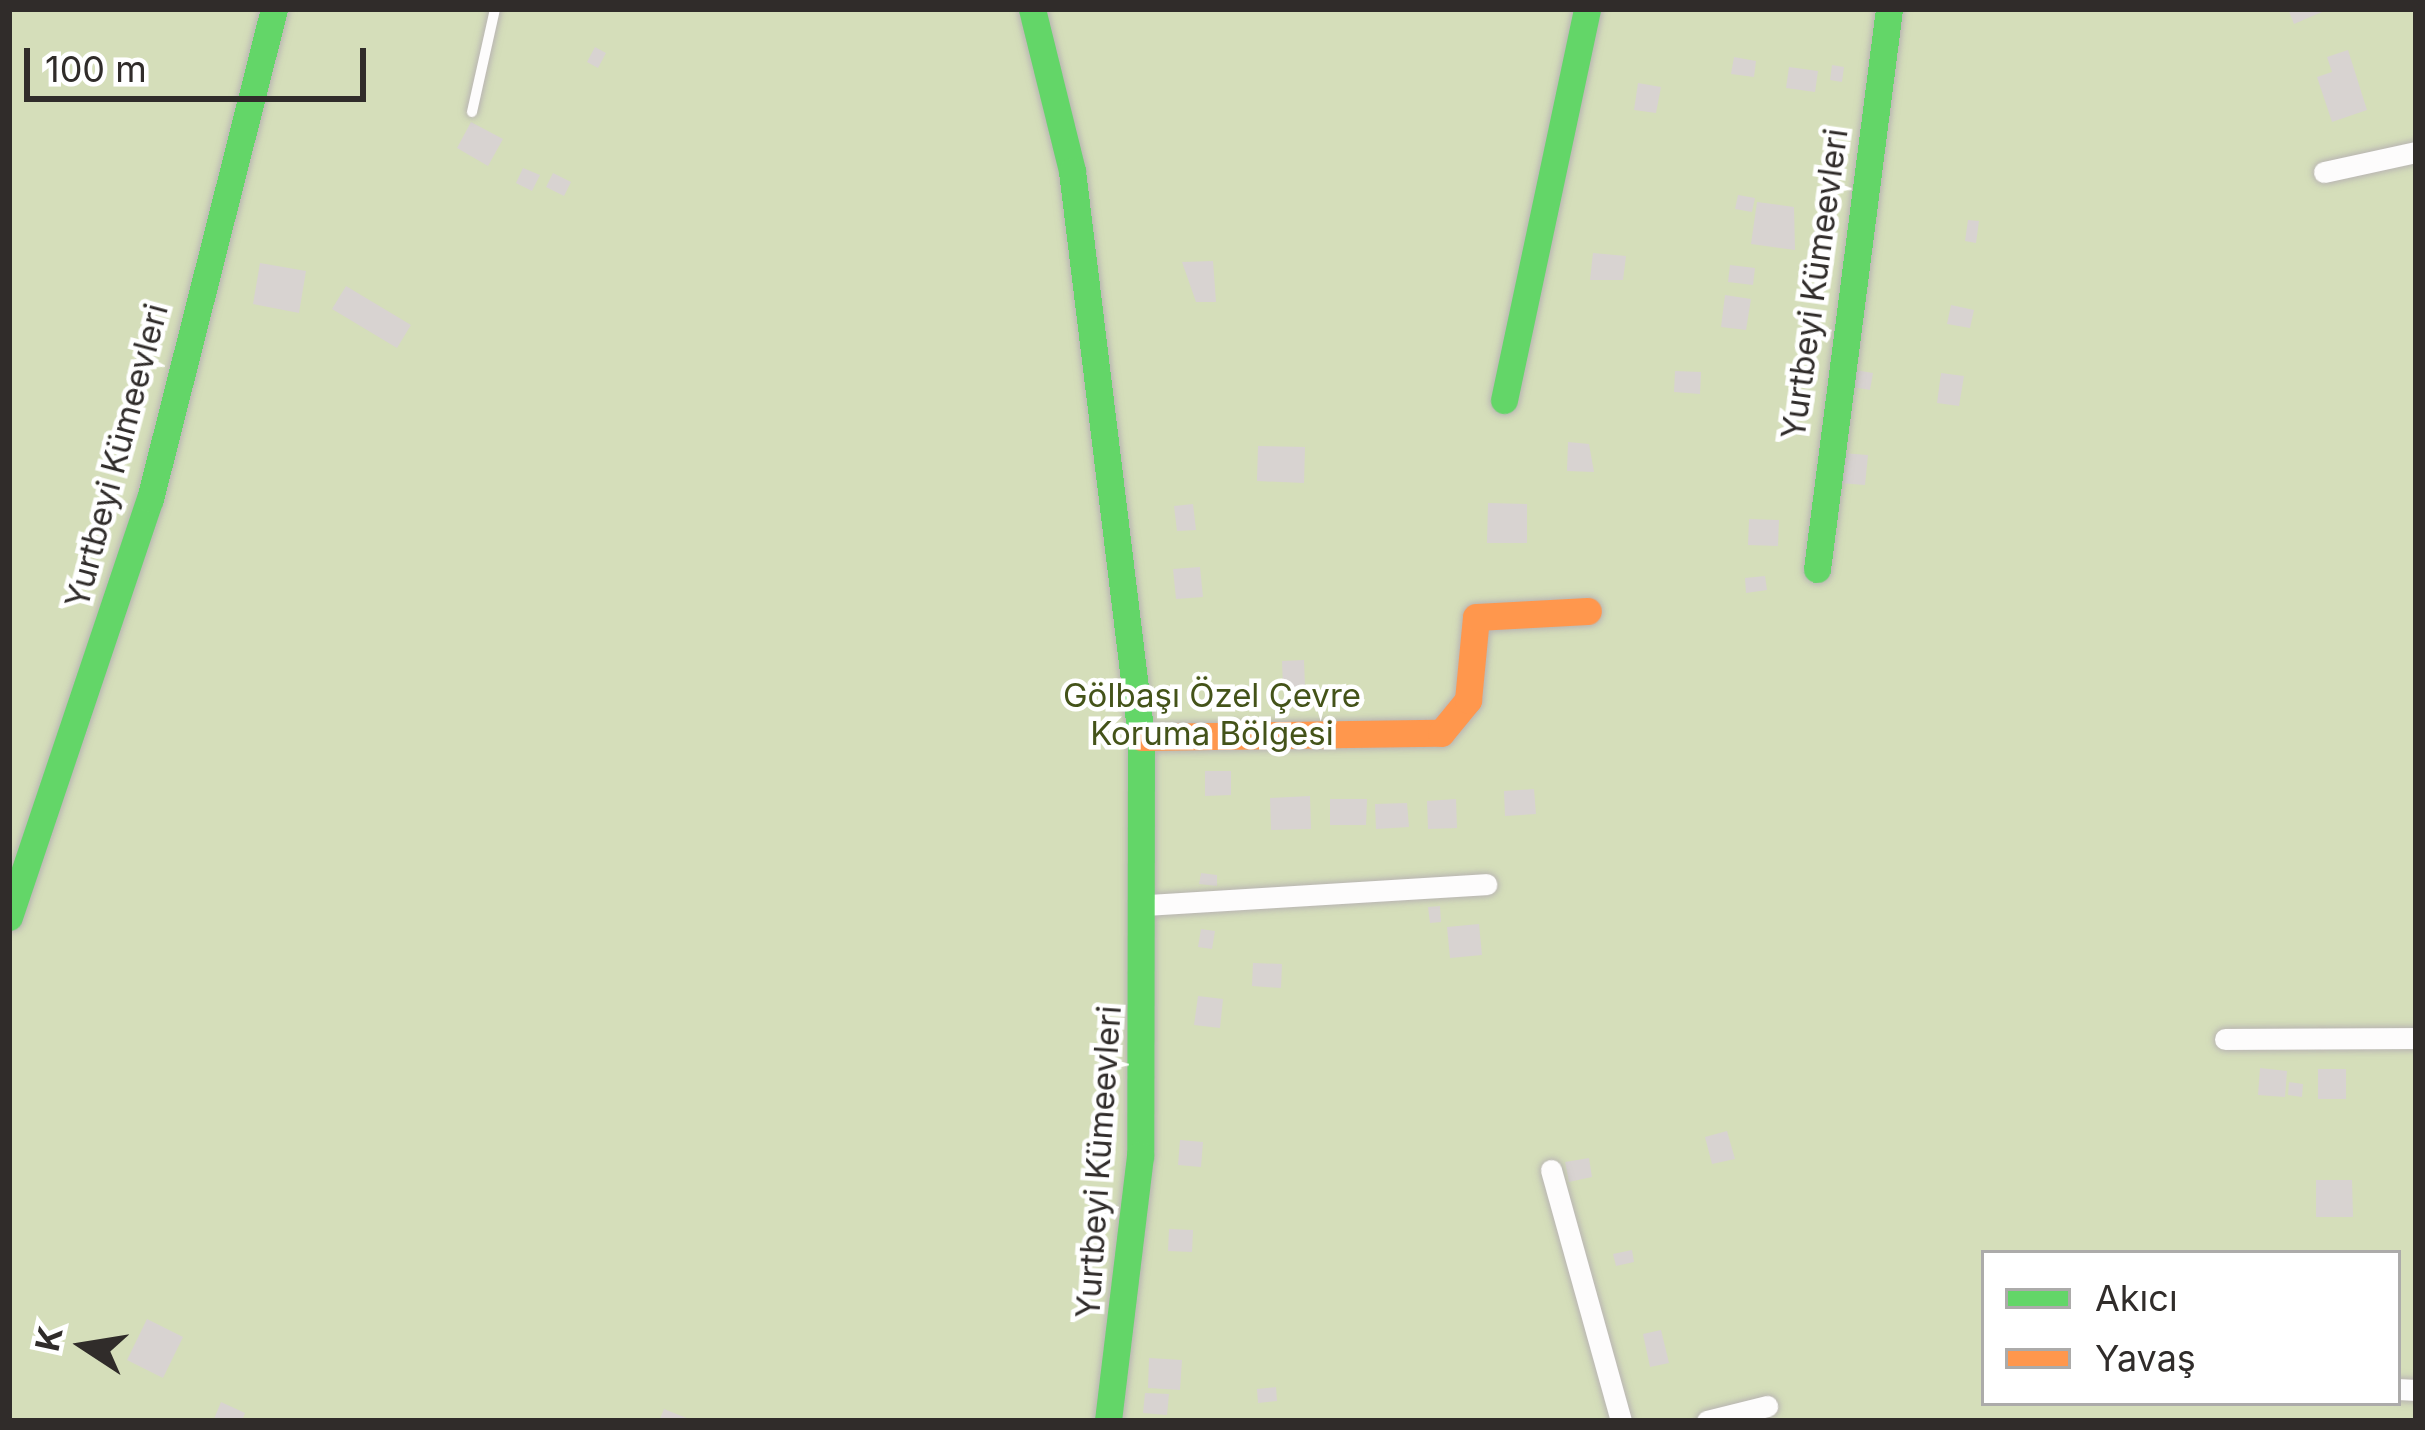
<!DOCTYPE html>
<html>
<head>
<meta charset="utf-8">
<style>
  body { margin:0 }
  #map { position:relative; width:2425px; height:1430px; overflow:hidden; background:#f0eae8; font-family:Inter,sans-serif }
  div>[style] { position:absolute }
  .green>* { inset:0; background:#d5deba }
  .building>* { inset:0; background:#d8d3d1 }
  .roads { filter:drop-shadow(0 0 3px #b8b4b2) drop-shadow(0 0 3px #b8b4b2) }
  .lane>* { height:10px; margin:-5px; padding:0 5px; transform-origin:5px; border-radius:5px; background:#fdfcfc }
  .street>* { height:21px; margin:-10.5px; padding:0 10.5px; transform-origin:10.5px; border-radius:10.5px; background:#fdfcfc }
  .fast>* { height:27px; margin:-13.5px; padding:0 13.5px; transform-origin:13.5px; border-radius:13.5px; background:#63d668 }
  .slow>* { height:27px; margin:-13.5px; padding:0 13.5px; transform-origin:13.5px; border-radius:13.5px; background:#ff974d }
  span { translate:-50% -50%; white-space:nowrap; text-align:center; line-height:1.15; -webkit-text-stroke:9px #fff; paint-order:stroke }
  .street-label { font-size:33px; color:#302c2a }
  .park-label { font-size:33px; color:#445319 }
  .frame { position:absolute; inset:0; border:12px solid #302c2a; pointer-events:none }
  .legend { position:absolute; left:1981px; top:1250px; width:420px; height:156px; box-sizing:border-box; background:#fff; border:3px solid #acabaa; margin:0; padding:15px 21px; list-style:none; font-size:36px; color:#302c2a }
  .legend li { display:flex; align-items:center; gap:24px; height:60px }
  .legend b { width:60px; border:3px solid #acabaa }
  .north { position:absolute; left:24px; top:1286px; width:120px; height:120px; -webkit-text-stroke:9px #fff; paint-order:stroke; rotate:282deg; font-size:33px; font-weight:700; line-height:48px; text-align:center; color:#302c2a }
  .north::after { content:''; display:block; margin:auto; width:42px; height:54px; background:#302c2a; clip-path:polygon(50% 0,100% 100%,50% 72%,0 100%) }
  .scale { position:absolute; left:24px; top:48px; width:342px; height:54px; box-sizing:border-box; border:6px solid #302c2a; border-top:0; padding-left:15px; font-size:36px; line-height:42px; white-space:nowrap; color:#302c2a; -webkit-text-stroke:9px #fff; paint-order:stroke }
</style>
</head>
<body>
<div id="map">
  <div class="green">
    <div style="clip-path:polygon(evenodd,9px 9px,2416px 9px,2416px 1421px,9px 1421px,9px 9px,1984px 1253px,2398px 1253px,2398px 1403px,1984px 1403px,1984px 1253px)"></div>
  </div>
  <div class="building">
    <div style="clip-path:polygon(2288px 9px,2329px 9px,2294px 24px)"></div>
    <div style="clip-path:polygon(595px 47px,606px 53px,598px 68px,587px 62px)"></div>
    <div style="clip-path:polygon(2348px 50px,2367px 110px,2332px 122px,2317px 77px,2332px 72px,2327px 57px)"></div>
    <div style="clip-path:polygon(1734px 57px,1756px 61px,1754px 77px,1731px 74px)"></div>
    <div style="clip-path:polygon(1832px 65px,1844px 67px,1842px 82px,1830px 80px)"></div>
    <div style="clip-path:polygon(1789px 67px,1818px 71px,1815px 92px,1786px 88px)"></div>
    <div style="clip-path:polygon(1638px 83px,1661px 87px,1656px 113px,1634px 110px)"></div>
    <div style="clip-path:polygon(471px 122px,503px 139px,488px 166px,457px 148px)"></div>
    <div style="clip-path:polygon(523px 168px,540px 175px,532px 191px,516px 183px)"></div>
    <div style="clip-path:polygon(553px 173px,571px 182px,564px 196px,546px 187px)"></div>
    <div style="clip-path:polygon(1738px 195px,1755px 198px,1752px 212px,1735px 209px)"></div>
    <div style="clip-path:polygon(1757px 202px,1794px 207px,1795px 250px,1751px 244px)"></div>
    <div style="clip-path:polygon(1968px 220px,1979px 221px,1976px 243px,1965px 241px)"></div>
    <div style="clip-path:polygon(1814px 231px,1830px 234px,1828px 247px,1812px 245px)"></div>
    <div style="clip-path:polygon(1593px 253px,1626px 256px,1623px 280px,1590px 280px)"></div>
    <div style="clip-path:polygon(1213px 261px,1216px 302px,1196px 302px,1182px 262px)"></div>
    <div style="clip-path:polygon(260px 263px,306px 271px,299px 313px,253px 304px)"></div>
    <div style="clip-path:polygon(1730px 265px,1755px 268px,1753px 285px,1728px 282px)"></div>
    <div style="clip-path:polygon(346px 286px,411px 325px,397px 348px,332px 309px)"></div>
    <div style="clip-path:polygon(1725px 295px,1751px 299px,1746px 330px,1721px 327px)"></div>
    <div style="clip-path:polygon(1951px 305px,1974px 310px,1970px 328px,1947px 324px)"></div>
    <div style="clip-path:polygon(1855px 370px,1873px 373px,1870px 390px,1852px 387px)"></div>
    <div style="clip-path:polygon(1675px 371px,1701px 372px,1700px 394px,1674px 392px)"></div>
    <div style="clip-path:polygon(1941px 373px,1964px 376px,1959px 406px,1937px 403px)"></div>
    <div style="clip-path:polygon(1568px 442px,1589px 444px,1594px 472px,1567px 471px)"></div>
    <div style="clip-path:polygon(1258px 446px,1305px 447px,1304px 483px,1257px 481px)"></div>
    <div style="clip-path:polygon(1842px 453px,1868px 455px,1865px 485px,1839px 483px)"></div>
    <div style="clip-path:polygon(1488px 503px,1527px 504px,1527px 543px,1487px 543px)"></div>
    <div style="clip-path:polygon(1193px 504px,1196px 530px,1177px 531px,1174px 506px)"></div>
    <div style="clip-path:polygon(1749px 519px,1779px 520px,1778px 546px,1748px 545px)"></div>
    <div style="clip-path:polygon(1200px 567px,1203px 597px,1176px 599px,1173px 569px)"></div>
    <div style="clip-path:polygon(1765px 576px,1767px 590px,1746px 593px,1745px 578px)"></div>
    <div style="clip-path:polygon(1304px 660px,1305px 687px,1283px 688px,1282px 661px)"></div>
    <div style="clip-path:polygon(1205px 771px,1231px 771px,1231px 795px,1205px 796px)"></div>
    <div style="clip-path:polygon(1534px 789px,1536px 814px,1505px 816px,1504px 791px)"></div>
    <div style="clip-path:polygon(1310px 796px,1311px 829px,1271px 830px,1270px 798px)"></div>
    <div style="clip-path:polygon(1330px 799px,1367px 799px,1366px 825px,1330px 825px)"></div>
    <div style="clip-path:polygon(1456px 799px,1457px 828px,1428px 829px,1427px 801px)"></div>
    <div style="clip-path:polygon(1407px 803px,1409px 827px,1376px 829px,1375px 804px)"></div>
    <div style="clip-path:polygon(1201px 873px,1217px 875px,1217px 886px,1199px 884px)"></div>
    <div style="clip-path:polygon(1440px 906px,1441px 922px,1430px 923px,1428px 907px)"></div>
    <div style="clip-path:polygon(1479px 924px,1482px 955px,1450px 958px,1447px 927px)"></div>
    <div style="clip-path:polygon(1201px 929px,1215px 931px,1212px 949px,1198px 947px)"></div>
    <div style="clip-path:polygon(1253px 963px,1282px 964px,1281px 988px,1252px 986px)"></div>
    <div style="clip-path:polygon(1198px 996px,1223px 999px,1220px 1028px,1194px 1025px)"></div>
    <div style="clip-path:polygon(2260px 1068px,2287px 1071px,2285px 1097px,2258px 1095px)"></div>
    <div style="clip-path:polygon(2318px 1069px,2346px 1069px,2346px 1099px,2318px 1099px)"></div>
    <div style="clip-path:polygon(2289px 1082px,2303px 1084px,2302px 1097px,2288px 1095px)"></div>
    <div style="clip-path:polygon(1727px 1131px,1735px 1159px,1712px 1164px,1705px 1137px)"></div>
    <div style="clip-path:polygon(1180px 1140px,1203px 1142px,1201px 1167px,1178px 1165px)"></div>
    <div style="clip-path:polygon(1589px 1158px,1592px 1177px,1569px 1182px,1565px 1162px)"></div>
    <div style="clip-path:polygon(2316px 1180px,2352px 1180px,2353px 1217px,2316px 1217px)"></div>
    <div style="clip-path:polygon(1169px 1229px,1193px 1230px,1192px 1252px,1168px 1251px)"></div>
    <div style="clip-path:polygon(1632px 1250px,1634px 1262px,1616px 1266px,1613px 1254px)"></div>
    <div style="clip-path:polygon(147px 1319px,183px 1337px,163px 1378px,127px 1360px)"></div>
    <div style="clip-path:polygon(1661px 1330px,1669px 1363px,1650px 1367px,1643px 1334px)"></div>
    <div style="clip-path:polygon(1149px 1358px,1182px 1360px,1180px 1390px,1148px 1388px)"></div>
    <div style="clip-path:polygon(1276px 1387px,1277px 1401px,1258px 1403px,1257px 1389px)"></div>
    <div style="clip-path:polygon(1145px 1393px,1169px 1394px,1167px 1415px,1143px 1413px)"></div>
    <div style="clip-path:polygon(221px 1402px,245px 1413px,242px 1421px,196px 1421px,214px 1419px)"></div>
    <div style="clip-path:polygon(664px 1409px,694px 1421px,659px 1421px)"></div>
  </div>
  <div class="roads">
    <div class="lane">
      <div style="left:472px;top:112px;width:106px;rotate:-77.4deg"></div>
    </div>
    <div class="street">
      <div style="left:2324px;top:172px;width:94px;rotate:-12.3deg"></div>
      <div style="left:1147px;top:905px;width:340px;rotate:-3.5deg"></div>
      <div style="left:2225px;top:1039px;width:191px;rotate:-0.3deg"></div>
      <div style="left:1551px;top:1170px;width:261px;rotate:74.4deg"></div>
      <div style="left:2398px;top:1389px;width:18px;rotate:3deg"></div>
      <div style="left:1707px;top:1421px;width:62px;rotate:-14deg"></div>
    </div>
    <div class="fast">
      <div style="left:1032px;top:9px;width:167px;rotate:76.1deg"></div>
      <div style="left:1072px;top:171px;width:570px;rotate:83.05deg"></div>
      <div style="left:1141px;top:737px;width:419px;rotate:90.1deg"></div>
      <div style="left:1140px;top:1156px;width:267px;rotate:96.9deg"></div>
      <div style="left:1504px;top:400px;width:400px;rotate:-78deg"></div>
      <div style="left:1817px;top:569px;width:565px;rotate:-82.67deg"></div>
      <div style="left:9px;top:917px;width:441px;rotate:-71.4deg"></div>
      <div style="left:150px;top:499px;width:505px;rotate:-75.8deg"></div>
    </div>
    <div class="slow">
      <div style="left:1141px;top:737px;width:300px;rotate:-0.8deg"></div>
      <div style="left:1441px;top:733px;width:43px;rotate:-50.7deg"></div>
      <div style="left:1468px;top:700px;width:83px;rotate:-84.5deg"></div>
      <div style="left:1476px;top:617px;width:112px;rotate:-3.1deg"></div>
    </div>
  </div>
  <div class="street-label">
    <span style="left:1815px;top:284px;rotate:-82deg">Yurtbeyi Kümeevleri</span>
    <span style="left:117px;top:456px;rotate:-75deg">Yurtbeyi Kümeevleri</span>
    <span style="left:1099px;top:1162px;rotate:-86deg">Yurtbeyi Kümeevleri</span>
  </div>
  <div class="park-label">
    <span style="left:1212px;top:715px">Gölbaşı Özel Çevre<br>Koruma Bölgesi</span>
  </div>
  <div class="frame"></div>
  <ul class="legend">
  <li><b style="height:15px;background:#63d668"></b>Akıcı</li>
  <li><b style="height:15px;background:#ff974d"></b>Yavaş</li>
  </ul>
  <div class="north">K</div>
  <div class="scale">100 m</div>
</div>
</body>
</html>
